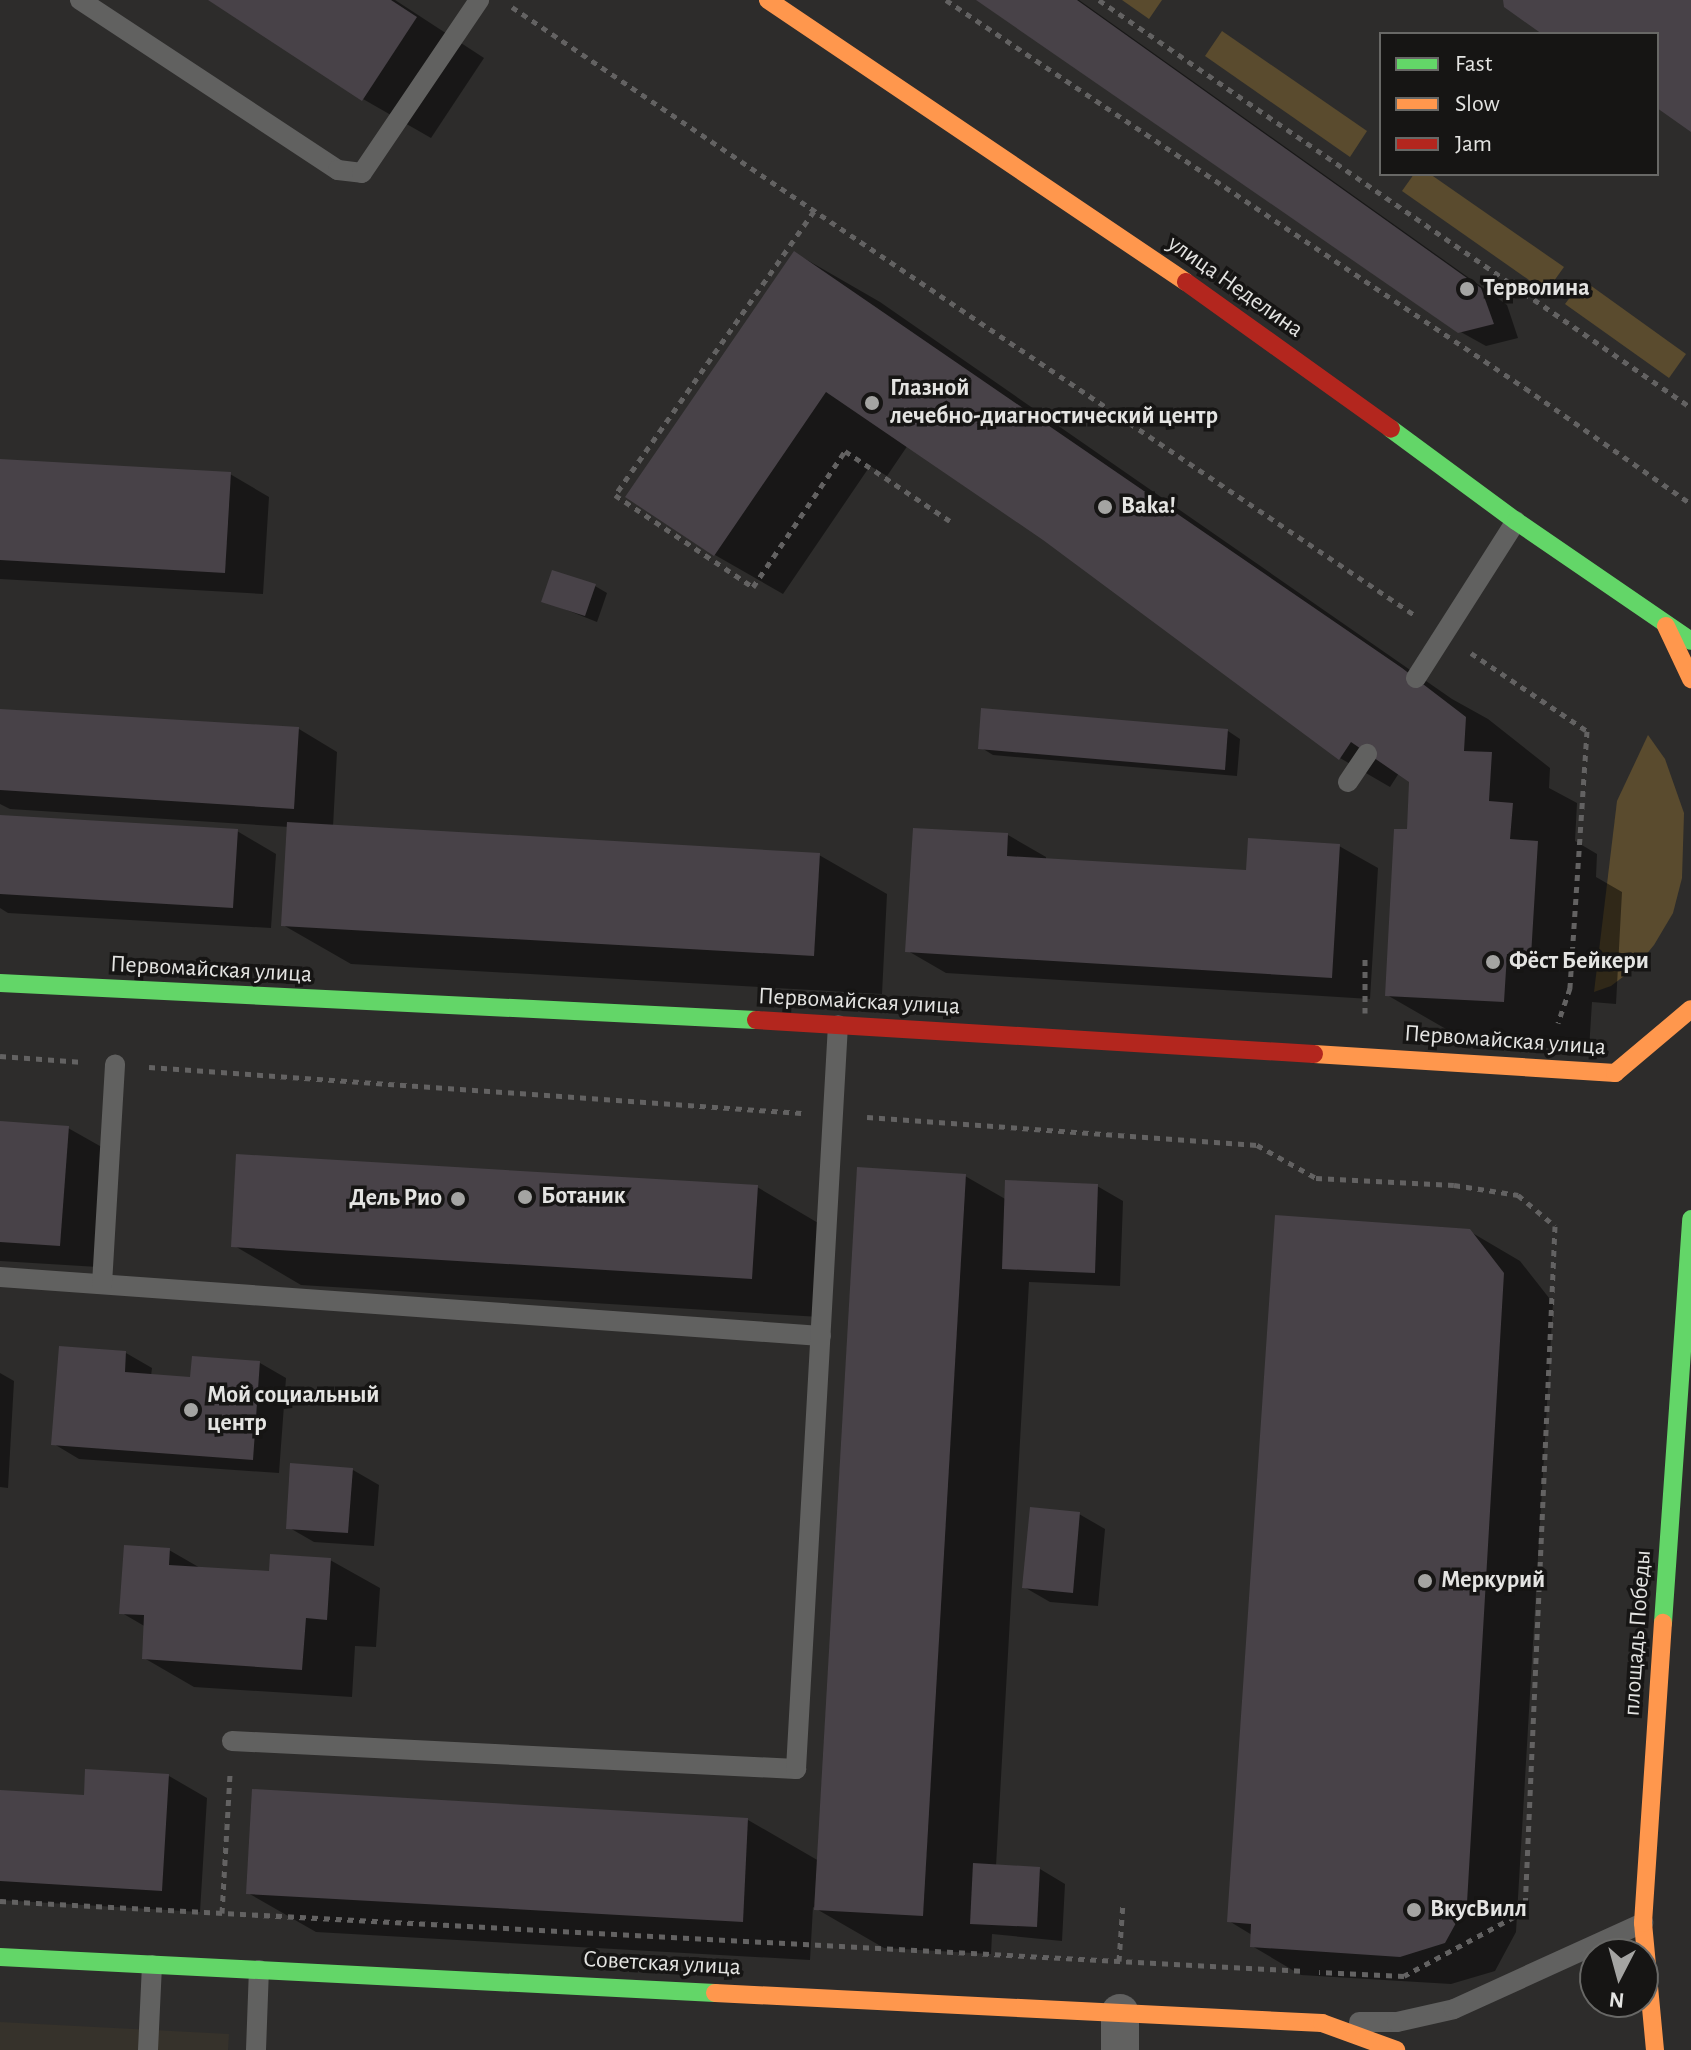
<!DOCTYPE html>
<html>
<head>
<meta charset="utf-8">
<style>
  body { margin:0 }
  #map { position:relative; width:1691px; height:2050px; overflow:hidden; background:#2d2c2b; font-family:"Alegreya Sans",sans-serif }
  div>[style] { position:absolute }
  .built>* { inset:0; background:#36322b }
  .green>* { inset:0; background:#5a4b2e }
  .shadow>* { inset:0; background:#0007 }
  .building>* { inset:0; background:#484248 }
  .path>* { height:5px; margin-top:-2.5px; transform-origin:0; background:repeating-linear-gradient(90deg,#636262 0 6px,transparent 0 12px) }
  .lane>* { height:20px; margin:-10px; padding:0 10px; transform-origin:10px; border-radius:10px; background:#616160 }
  .street>* { height:38px; margin:-19px; padding:0 19px; transform-origin:19px; border-radius:19px; background:#616160 }
  .fast>* { height:18px; margin:-9px; padding:0 9px; transform-origin:9px; border-radius:9px; background:#63d668 }
  .slow>* { height:18px; margin:-9px; padding:0 9px; transform-origin:9px; border-radius:9px; background:#ff974d }
  .jam>* { height:18px; margin:-9px; padding:0 9px; transform-origin:9px; border-radius:9px; background:#b3261e }
  .dots>* { width:22px; height:22px; translate:-50% -50%; box-sizing:border-box; border:4px solid #161514; border-radius:50% }
  span { translate:-50% -50%; white-space:nowrap; text-align:center; line-height:1.15; -webkit-text-stroke:7px #161514; paint-order:stroke }
  .street-label { font-size:24px; color:#e4e4e2 }
  .poi-label { font-size:24px; color:#e4e4e2; font-weight:700 }
  .left { translate:0 -50%; text-align:left }
  .right { translate:-100% -50%; text-align:right }
  .legend { position:absolute; left:1379px; top:32px; width:280px; height:144px; box-sizing:border-box; background:#161514; border:2px solid #686866; margin:0; padding:10px 14px; list-style:none; font-size:24px; color:#e4e4e2 }
  .legend li { display:flex; align-items:center; gap:16px; height:40px }
  .legend b { width:40px; border:2px solid #686866 }
  .north { position:absolute; left:1579px; top:1938px; width:80px; height:80px; box-sizing:border-box; background:#161514; border:2px solid #686866; border-radius:50%; rotate:186deg; font-size:22px; font-weight:700; line-height:32px; text-align:center; color:#e4e4e2 }
  .north::after { content:''; display:block; margin:auto; width:28px; height:36px; background:#a4a4a2; clip-path:polygon(50% 0,100% 100%,50% 72%,0 100%) }
</style>
</head>
<body>
<div id="map">
  <div class="built">
    <div style="clip-path:polygon(0 2022px,229px 2034px,228px 2050px,0 2050px)"></div>
  </div>
  <div class="green">
    <div style="clip-path:polygon(1122px 0,1162px 0,1149px 19px)"></div>
    <div style="clip-path:polygon(1222px 31px,1367px 131px,1350px 157px,1205px 56px)"></div>
    <div style="clip-path:polygon(1414px 174px,1430px 174px,1564px 267px,1546px 292px,1402px 191px)"></div>
    <div style="clip-path:polygon(1583px 280px,1686px 354px,1669px 378px,1565px 304px)"></div>
    <div style="clip-path:polygon(1648px 735px,1665px 759px,1684px 813px,1682px 878px,1673px 913px,1654px 945px,1636px 967px,1611px 986px,1594px 992px,1617px 801px)"></div>
  </div>
  <div class="shadow">
    <div style="clip-path:polygon(212px 0,395px 0,484px 58px,431px 138px,363px 99px)"></div>
    <div style="clip-path:polygon(978px 0,1079px 0,1507px 305px,1518px 338px,1486px 346px,1459px 331px)"></div>
    <div style="clip-path:polygon(795px 253px,880px 302px,1452px 699px,1488px 719px,1550px 768px,1549px 788px,1577px 803px,1575px 841px,1597px 854px,1596px 877px,1622px 892px,1616px 1004px,1592px 1002px,1589px 1050px,1472px 1044px,1387px 995px,1408px 831px,1411px 781px,1399px 773px,1390px 787px,1340px 758px,1045px 538px,908px 445px,887px 476px,870px 466px,783px 594px,715px 555px,628px 496px)"></div>
    <div style="clip-path:polygon(0 461px,230px 474px,269px 497px,263px 594px,0 579px)"></div>
    <div style="clip-path:polygon(595px 586px,607px 593px,597px 622px,544px 601px)"></div>
    <div style="clip-path:polygon(0 711px,299px 729px,337px 752px,333px 827px,819px 855px,887px 894px,882px 994px,351px 964px,283px 925px,289px 827px,10px 809px,0 804px)"></div>
    <div style="clip-path:polygon(1228px 731px,1240px 739px,1237px 776px,993px 755px,980px 747px)"></div>
    <div style="clip-path:polygon(0 817px,237px 831px,276px 854px,271px 928px,8px 913px,0 908px)"></div>
    <div style="clip-path:polygon(1008px 835px,1046px 857px,1046px 860px,1248px 872px,1339px 846px,1378px 868px,1370px 999px,946px 973px,908px 951px)"></div>
    <div style="clip-path:polygon(0 1123px,68px 1128px,107px 1150px,98px 1267px,0 1261px)"></div>
    <div style="clip-path:polygon(965px 1176px,1007px 1200px,1097px 1186px,1123px 1201px,1120px 1286px,1029px 1282px,996px 1866px,1040px 1869px,1065px 1884px,1062px 1941px,992px 1934px,991px 1954px,884px 1948px,813px 1907px,810px 1960px,316px 1932px,248px 1893px,748px 1820px,819px 1861px)"></div>
    <div style="clip-path:polygon(757px 1187px,825px 1227px,820px 1317px,301px 1285px,233px 1245px)"></div>
    <div style="clip-path:polygon(1469px 1231px,1520px 1261px,1553px 1303px,1516px 1932px,1495px 1971px,1451px 1984px,1301px 1975px,1252px 1946px,1252px 1935px,1229px 1921px)"></div>
    <div style="clip-path:polygon(126px 1353px,152px 1368px,151px 1376px,192px 1379px,260px 1363px,286px 1378px,279px 1473px,79px 1459px,54px 1444px)"></div>
    <div style="clip-path:polygon(0 1373px,14px 1381px,8px 1488px,0 1487px)"></div>
    <div style="clip-path:polygon(353px 1470px,379px 1485px,374px 1546px,314px 1542px,288px 1527px)"></div>
    <div style="clip-path:polygon(1079px 1514px,1105px 1529px,1098px 1606px,1050px 1602px,1024px 1587px)"></div>
    <div style="clip-path:polygon(169px 1550px,202px 1569px,271px 1573px,330px 1560px,380px 1588px,376px 1647px,355px 1646px,352px 1697px,194px 1687px,144px 1658px,146px 1627px,122px 1613px)"></div>
    <div style="clip-path:polygon(169px 1776px,207px 1798px,200px 1912px,0 1900px,0 1792px,86px 1797px)"></div>
  </div>
  <div class="building">
    <div style="clip-path:polygon(208px 0,391px 0,417px 17px,362px 101px)"></div>
    <div style="clip-path:polygon(976px 0,1077px 0,1481px 288px,1494px 324px,1458px 333px)"></div>
    <div style="clip-path:polygon(1503px 0,1691px 0,1691px 132px,1657px 108px,1657px 34px,1542px 34px,1504px 7px)"></div>
    <div style="clip-path:polygon(794px 251px,1402px 668px,1466px 717px,1464px 751px,1492px 752px,1489px 801px,1513px 803px,1510px 839px,1538px 841px,1531px 956px,1507px 954px,1504px 1002px,1385px 996px,1394px 829px,1407px 829px,1409px 782px,1351px 742px,1339px 760px,1043px 540px,826px 392px,714px 556px,625px 497px)"></div>
    <div style="clip-path:polygon(0 459px,231px 472px,225px 573px,0 560px)"></div>
    <div style="clip-path:polygon(552px 570px,596px 584px,585px 616px,541px 602px)"></div>
    <div style="clip-path:polygon(981px 708px,1228px 729px,1225px 770px,978px 749px)"></div>
    <div style="clip-path:polygon(0 709px,299px 727px,294px 809px,0 790px)"></div>
    <div style="clip-path:polygon(0 815px,238px 829px,233px 908px,0 894px)"></div>
    <div style="clip-path:polygon(287px 822px,820px 853px,814px 956px,281px 926px)"></div>
    <div style="clip-path:polygon(913px 828px,1008px 833px,1007px 856px,1246px 870px,1248px 838px,1340px 844px,1332px 978px,905px 952px)"></div>
    <div style="clip-path:polygon(0 1121px,69px 1126px,60px 1246px,0 1242px)"></div>
    <div style="clip-path:polygon(236px 1154px,758px 1185px,752px 1279px,231px 1247px)"></div>
    <div style="clip-path:polygon(857px 1167px,966px 1174px,923px 1916px,814px 1910px)"></div>
    <div style="clip-path:polygon(1005px 1180px,1098px 1184px,1095px 1273px,1002px 1269px)"></div>
    <div style="clip-path:polygon(1275px 1215px,1470px 1229px,1504px 1273px,1467px 1903px,1445px 1943px,1400px 1957px,1250px 1947px,1251px 1924px,1227px 1922px)"></div>
    <div style="clip-path:polygon(59px 1346px,126px 1351px,125px 1372px,190px 1377px,192px 1356px,260px 1361px,253px 1460px,51px 1445px)"></div>
    <div style="clip-path:polygon(290px 1463px,353px 1468px,348px 1533px,286px 1529px)"></div>
    <div style="clip-path:polygon(1030px 1507px,1080px 1512px,1073px 1593px,1022px 1588px)"></div>
    <div style="clip-path:polygon(124px 1545px,170px 1548px,169px 1565px,269px 1571px,270px 1554px,331px 1558px,327px 1620px,306px 1618px,302px 1670px,142px 1659px,144px 1615px,119px 1614px)"></div>
    <div style="clip-path:polygon(85px 1769px,169px 1774px,162px 1891px,0 1881px,0 1790px,84px 1795px)"></div>
    <div style="clip-path:polygon(252px 1789px,748px 1818px,743px 1922px,246px 1894px)"></div>
    <div style="clip-path:polygon(973px 1863px,1040px 1867px,1037px 1927px,970px 1924px)"></div>
  </div>
  <div class="path">
    <div style="left:946px;top:0;width:697px;rotate:33.83deg"></div>
    <div style="left:1525px;top:388px;width:203px;rotate:34.9deg"></div>
    <div style="left:1099px;top:0;width:718px;rotate:34.55deg"></div>
    <div style="left:512px;top:7px;width:1090px;rotate:33.97deg"></div>
    <div style="left:814px;top:211px;width:347px;rotate:125deg"></div>
    <div style="left:615px;top:495px;width:166px;rotate:33.7deg"></div>
    <div style="left:753px;top:587px;width:164px;rotate:-55.9deg"></div>
    <div style="left:845px;top:451px;width:126px;rotate:33.7deg"></div>
    <div style="left:1471px;top:653px;width:140px;rotate:33.9deg"></div>
    <div style="left:1587px;top:731px;width:258px;rotate:93.8deg"></div>
    <div style="left:1570px;top:988px;width:37px;rotate:109deg"></div>
    <div style="left:1365px;top:1013px;width:55px;rotate:-90deg"></div>
    <div style="left:0;top:1056px;width:83px;rotate:4.1deg"></div>
    <div style="left:149px;top:1067px;width:654px;rotate:4.04deg"></div>
    <div style="left:867px;top:1117px;width:391px;rotate:4.1deg"></div>
    <div style="left:1257px;top:1145px;width:68px;rotate:29.2deg"></div>
    <div style="left:1316px;top:1178px;width:138px;rotate:2.9deg"></div>
    <div style="left:1454px;top:1185px;width:65px;rotate:8.9deg"></div>
    <div style="left:1518px;top:1195px;width:48px;rotate:40deg"></div>
    <div style="left:1555px;top:1226px;width:686px;rotate:92.51deg"></div>
    <div style="left:1525px;top:1911px;width:137px;rotate:151.8deg"></div>
    <div style="left:1404px;top:1976px;width:85px;rotate:-177.3deg"></div>
    <div style="left:0;top:1901px;width:1307px;rotate:3.07deg"></div>
    <div style="left:222px;top:1913px;width:139px;rotate:-86.7deg"></div>
    <div style="left:1119px;top:1961px;width:58px;rotate:-86.1deg"></div>
  </div>
  <div class="lane">
    <div style="left:80px;top:0;width:309px;rotate:33.4deg"></div>
    <div style="left:338px;top:170px;width:24px;rotate:7deg"></div>
    <div style="left:362px;top:173px;width:209px;rotate:-55.9deg"></div>
    <div style="left:1416px;top:678px;width:186px;rotate:-57.5deg"></div>
    <div style="left:1348px;top:782px;width:34px;rotate:-56deg"></div>
    <div style="left:0;top:1277px;width:823px;rotate:4.11deg"></div>
    <div style="left:102px;top:1284px;width:220px;rotate:-86.6deg"></div>
    <div style="left:232px;top:1741px;width:565px;rotate:2.84deg"></div>
    <div style="left:796px;top:1769px;width:745px;rotate:-86.77deg"></div>
    <div style="left:1359px;top:2022px;width:38px"></div>
    <div style="left:1397px;top:2022px;width:58px;rotate:-12.8deg"></div>
    <div style="left:1454px;top:2009px;width:208px;rotate:-24.5deg"></div>
    <div style="left:148px;top:2050px;width:85px;rotate:-87.3deg"></div>
    <div style="left:256px;top:2050px;width:80px;rotate:-87.9deg"></div>
  </div>
  <div class="street">
    <div style="left:1120px;top:2050px;width:37px;rotate:-90deg"></div>
  </div>
  <div class="fast">
    <div style="left:1391px;top:429px;width:155px;rotate:36.4deg"></div>
    <div style="left:1516px;top:521px;width:212px;rotate:34.4deg"></div>
    <div style="left:0;top:983px;width:757px;rotate:2.8deg"></div>
    <div style="left:1663px;top:1623px;width:405px;rotate:-86deg"></div>
    <div style="left:0;top:1957px;width:716px;rotate:2.88deg"></div>
  </div>
  <div class="slow">
    <div style="left:768px;top:0;width:504px;rotate:34.01deg"></div>
    <div style="left:1666px;top:626px;width:59px;rotate:64.7deg"></div>
    <div style="left:1314px;top:1054px;width:302px;rotate:3.6deg"></div>
    <div style="left:1615px;top:1073px;width:99px;rotate:-40.1deg"></div>
    <div style="left:715px;top:1993px;width:608px;rotate:2.83deg"></div>
    <div style="left:1322px;top:2023px;width:79px;rotate:20deg"></div>
    <div style="left:1655px;top:2050px;width:128px;rotate:-95.4deg"></div>
    <div style="left:1643px;top:1923px;width:301px;rotate:-86.2deg"></div>
  </div>
  <div class="jam">
    <div style="left:1186px;top:282px;width:252px;rotate:35.6deg"></div>
    <div style="left:756px;top:1020px;width:559px;rotate:3.49deg"></div>
  </div>
  <div class="dots">
    <div style="left:1467px;top:289px;background:#a4a4a2"></div>
    <div style="left:872px;top:403px;background:#a4a4a2"></div>
    <div style="left:1105px;top:507px;background:#a4a4a2"></div>
    <div style="left:1493px;top:962px;background:#a4a4a2"></div>
    <div style="left:525px;top:1197px;background:#a4a4a2"></div>
    <div style="left:458px;top:1199px;background:#a4a4a2"></div>
    <div style="left:191px;top:1410px;background:#a4a4a2"></div>
    <div style="left:1425px;top:1581px;background:#a4a4a2"></div>
    <div style="left:1414px;top:1910px;background:#a4a4a2"></div>
  </div>
  <div class="street-label">
    <span style="left:1235px;top:287px;rotate:35deg">улица Неделина</span>
    <span style="left:211px;top:970px;rotate:3deg">Первомайская улица</span>
    <span style="left:859px;top:1002px;rotate:3deg">Первомайская улица</span>
    <span style="left:1505px;top:1041px;rotate:4deg">Первомайская улица</span>
    <span style="left:1638px;top:1633px;rotate:-86deg">площадь Победы</span>
    <span style="left:662px;top:1964px;rotate:3deg">Советская улица</span>
  </div>
  <div class="poi-label">
    <span class="left" style="left:1483px;top:289px">Терволина</span>
    <span class="left" style="left:890px;top:403px">Глазной<br>лечебно-диагностический центр</span>
    <span class="left" style="left:1121px;top:507px">Baka!</span>
    <span class="left" style="left:1509px;top:962px">Фёст Бейкери</span>
    <span class="left" style="left:541px;top:1197px">Ботаник</span>
    <span class="right" style="left:442px;top:1199px">Дель Рио</span>
    <span class="left" style="left:207px;top:1410px">Мой социальный<br>центр</span>
    <span class="left" style="left:1441px;top:1581px">Меркурий</span>
    <span class="left" style="left:1430px;top:1910px">ВкусВилл</span>
  </div>
  <ul class="legend">
  <li><b style="height:10px;background:#63d668"></b>Fast</li>
  <li><b style="height:10px;background:#ff974d"></b>Slow</li>
  <li><b style="height:10px;background:#b3261e"></b>Jam</li>
  </ul>
  <div class="north">N</div>
</div>
</body>
</html>
